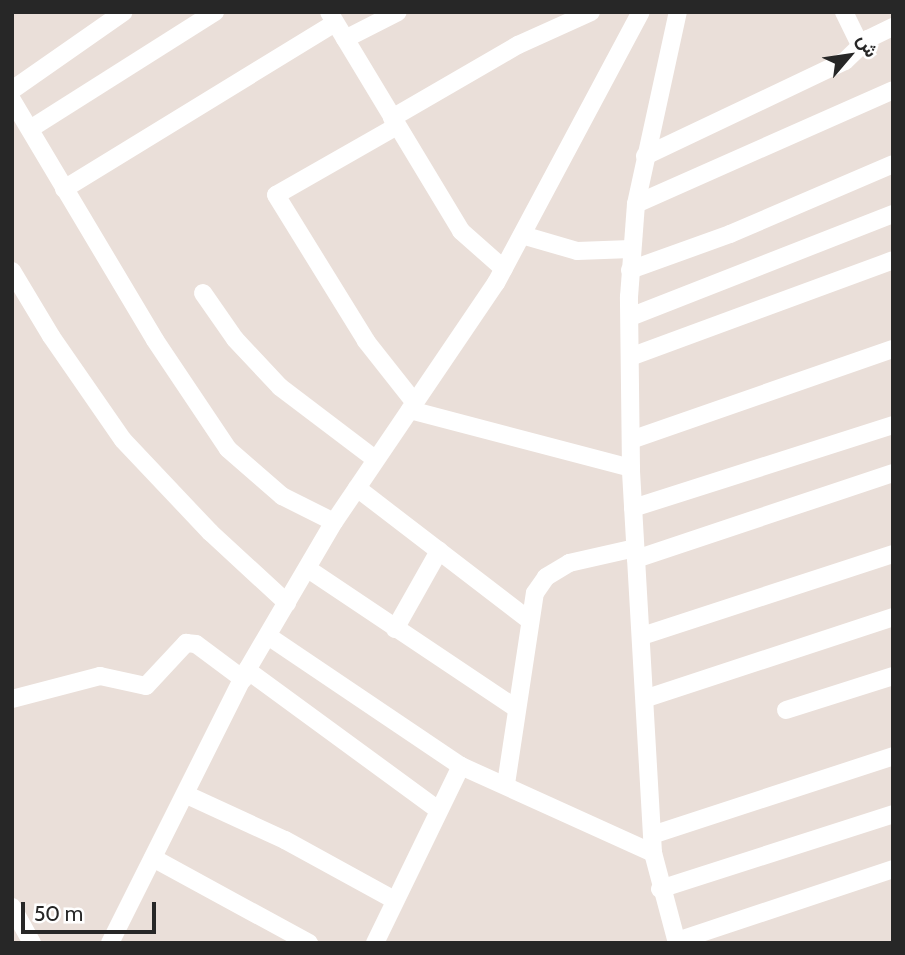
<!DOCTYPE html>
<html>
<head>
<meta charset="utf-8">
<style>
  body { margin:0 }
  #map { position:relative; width:905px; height:955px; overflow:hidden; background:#eadfd9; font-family:Cabin,Vazirmatn,sans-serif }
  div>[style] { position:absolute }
  .street>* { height:18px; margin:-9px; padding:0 9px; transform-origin:9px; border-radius:9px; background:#fff }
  span { translate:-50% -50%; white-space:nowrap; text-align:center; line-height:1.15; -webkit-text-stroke:5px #fff; paint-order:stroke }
  .frame { position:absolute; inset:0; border:14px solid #272727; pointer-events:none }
  .north { position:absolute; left:814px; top:21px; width:70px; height:70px; -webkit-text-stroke:5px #fff; paint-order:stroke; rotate:61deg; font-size:19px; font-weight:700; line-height:28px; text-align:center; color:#272727 }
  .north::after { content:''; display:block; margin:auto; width:24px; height:32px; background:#272727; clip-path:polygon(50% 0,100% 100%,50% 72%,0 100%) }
  .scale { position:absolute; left:21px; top:902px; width:135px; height:32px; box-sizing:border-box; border:4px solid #272727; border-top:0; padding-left:9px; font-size:21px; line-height:24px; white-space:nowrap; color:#272727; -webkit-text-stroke:5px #fff; paint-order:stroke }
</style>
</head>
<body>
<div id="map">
  <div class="street">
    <div style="left:329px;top:12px;width:256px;rotate:58.9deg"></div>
    <div style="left:461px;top:231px;width:57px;rotate:41.5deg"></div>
    <div style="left:844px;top:12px;width:39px;rotate:64deg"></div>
    <div style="left:345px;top:39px;width:59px;rotate:-27deg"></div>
    <div style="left:12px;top:90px;width:136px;rotate:-34.9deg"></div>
    <div style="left:12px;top:100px;width:279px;rotate:59.2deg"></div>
    <div style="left:155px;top:340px;width:131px;rotate:56.2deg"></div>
    <div style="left:228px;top:449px;width:72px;rotate:41deg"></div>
    <div style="left:282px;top:496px;width:58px;rotate:26.6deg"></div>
    <div style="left:392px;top:118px;width:146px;rotate:-30.1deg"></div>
    <div style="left:518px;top:45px;width:80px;rotate:-24.3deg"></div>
    <div style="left:397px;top:126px;width:139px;rotate:150.3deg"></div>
    <div style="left:276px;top:195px;width:172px;rotate:58.3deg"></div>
    <div style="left:366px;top:341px;width:79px;rotate:51.7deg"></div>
    <div style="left:30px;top:129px;width:219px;rotate:-32.3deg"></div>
    <div style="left:645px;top:156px;width:221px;rotate:-25.4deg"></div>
    <div style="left:845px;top:61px;width:32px;rotate:-44deg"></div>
    <div style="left:868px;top:39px;width:28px;rotate:-26deg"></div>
    <div style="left:64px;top:189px;width:318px;rotate:-31.5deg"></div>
    <div style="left:636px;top:204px;width:281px;rotate:-23.9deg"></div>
    <div style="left:522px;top:235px;width:57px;rotate:16.2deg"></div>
    <div style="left:577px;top:251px;width:54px;rotate:-2.1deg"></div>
    <div style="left:630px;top:270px;width:106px;rotate:-19.8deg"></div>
    <div style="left:730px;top:234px;width:177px;rotate:-23.2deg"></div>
    <div style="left:12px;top:271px;width:76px;rotate:59deg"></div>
    <div style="left:51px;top:336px;width:126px;rotate:55.3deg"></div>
    <div style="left:123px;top:440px;width:127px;rotate:46.6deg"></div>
    <div style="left:210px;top:532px;width:105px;rotate:42.7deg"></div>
    <div style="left:203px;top:293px;width:56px;rotate:55.2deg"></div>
    <div style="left:235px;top:339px;width:66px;rotate:46.8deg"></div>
    <div style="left:280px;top:387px;width:119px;rotate:37.2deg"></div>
    <div style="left:630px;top:317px;width:282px;rotate:-21.4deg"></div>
    <div style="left:630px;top:357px;width:280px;rotate:-20.2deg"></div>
    <div style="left:410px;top:410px;width:228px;rotate:14.7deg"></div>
    <div style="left:631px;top:440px;width:277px;rotate:-19.2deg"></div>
    <div style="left:357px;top:488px;width:215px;rotate:37.5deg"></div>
    <div style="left:633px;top:508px;width:273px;rotate:-17.7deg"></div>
    <div style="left:636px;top:559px;width:271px;rotate:-18.5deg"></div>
    <div style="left:308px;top:569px;width:250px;rotate:33.8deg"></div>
    <div style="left:395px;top:629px;width:90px;rotate:-60.6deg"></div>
    <div style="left:268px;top:636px;width:233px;rotate:34deg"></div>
    <div style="left:461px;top:766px;width:211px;rotate:24.4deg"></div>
    <div style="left:642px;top:636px;width:264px;rotate:-18.1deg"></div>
    <div style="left:247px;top:670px;width:237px;rotate:36.2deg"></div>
    <div style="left:647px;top:698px;width:259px;rotate:-18.2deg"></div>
    <div style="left:12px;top:699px;width:91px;rotate:-14.6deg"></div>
    <div style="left:100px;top:676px;width:47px;rotate:12.3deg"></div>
    <div style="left:146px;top:686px;width:59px;rotate:-47.1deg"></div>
    <div style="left:186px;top:643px;width:10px;rotate:6deg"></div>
    <div style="left:196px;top:644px;width:59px;rotate:36.7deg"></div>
    <div style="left:786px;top:710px;width:112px;rotate:-17.6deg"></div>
    <div style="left:506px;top:784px;width:193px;rotate:-81.4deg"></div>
    <div style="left:535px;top:593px;width:19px;rotate:-55deg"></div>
    <div style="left:546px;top:577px;width:27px;rotate:-31deg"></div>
    <div style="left:569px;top:563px;width:68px;rotate:-12.8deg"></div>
    <div style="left:187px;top:795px;width:108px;rotate:24.7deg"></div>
    <div style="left:285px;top:840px;width:124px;rotate:28.8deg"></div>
    <div style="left:652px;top:835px;width:254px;rotate:-18.1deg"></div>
    <div style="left:153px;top:858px;width:178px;rotate:28.6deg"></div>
    <div style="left:660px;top:889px;width:245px;rotate:-17.8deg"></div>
    <div style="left:12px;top:907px;width:41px;rotate:60.9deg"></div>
    <div style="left:677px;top:941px;width:228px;rotate:-18.4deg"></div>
    <div style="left:110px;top:943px;width:305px;rotate:-63.4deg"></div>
    <div style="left:247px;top:670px;width:172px;rotate:-59.6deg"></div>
    <div style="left:334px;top:522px;width:289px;rotate:-55.9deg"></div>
    <div style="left:496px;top:283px;width:307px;rotate:-61.9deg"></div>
    <div style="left:375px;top:943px;width:197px;rotate:-64.1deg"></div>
    <div style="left:677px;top:943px;width:93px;rotate:-104.9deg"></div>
    <div style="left:653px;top:853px;width:386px;rotate:-93.3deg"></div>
    <div style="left:631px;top:468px;width:171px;rotate:-90.7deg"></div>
    <div style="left:629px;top:297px;width:93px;rotate:-85.7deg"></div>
    <div style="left:636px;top:204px;width:197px;rotate:-77.7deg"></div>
  </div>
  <div class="frame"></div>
  <div class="north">ش</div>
  <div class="scale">50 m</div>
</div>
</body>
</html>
